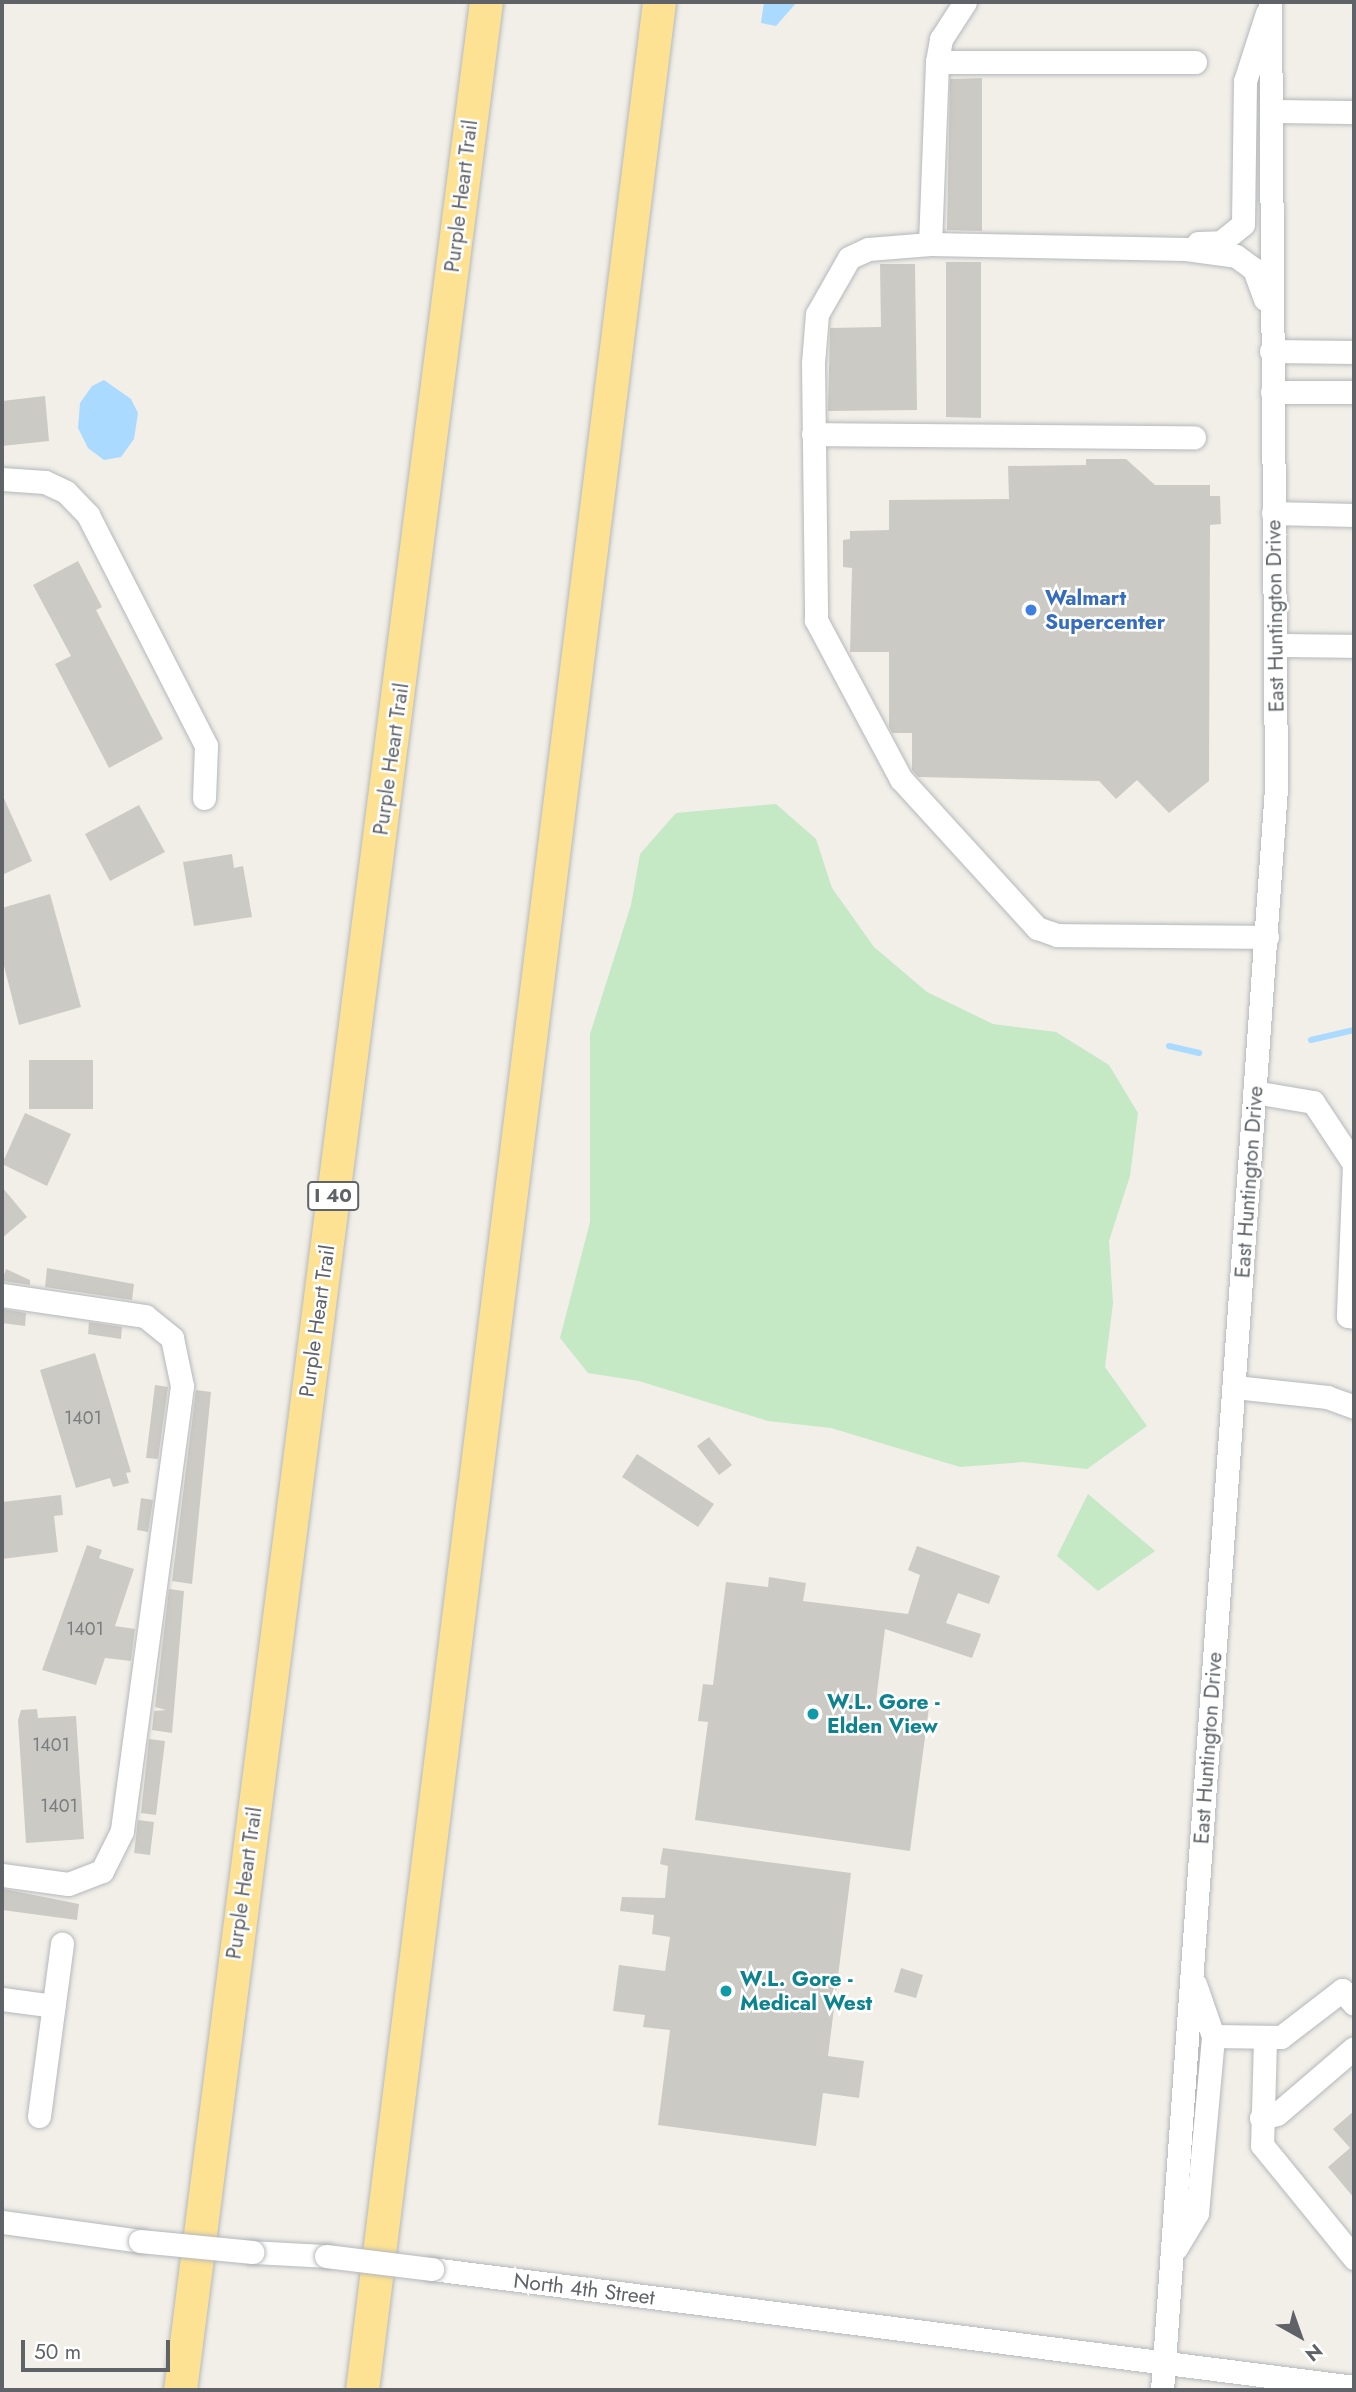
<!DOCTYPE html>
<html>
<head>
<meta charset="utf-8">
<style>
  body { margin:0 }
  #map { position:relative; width:1356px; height:2392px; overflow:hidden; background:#f1efe8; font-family:Jost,sans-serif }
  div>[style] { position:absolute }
  .green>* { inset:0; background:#c5e8c5 }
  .water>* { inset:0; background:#aadaff }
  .stream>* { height:6px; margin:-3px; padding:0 3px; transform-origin:3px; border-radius:3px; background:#aadaff }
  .building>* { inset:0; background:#cccac5 }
  .roads { filter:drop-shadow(0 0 2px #b5b8bc) drop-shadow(0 0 2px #b5b8bc) }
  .minor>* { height:23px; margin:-11.5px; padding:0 11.5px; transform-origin:11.5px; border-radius:11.5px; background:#fff }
  .highway>* { height:33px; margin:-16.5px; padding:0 16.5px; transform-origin:16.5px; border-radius:16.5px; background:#fde293 }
  .bridges { filter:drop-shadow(0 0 2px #b5b8bc) drop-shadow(0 0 2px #b5b8bc) }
  .minor-bridge>* { height:23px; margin:-11.5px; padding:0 11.5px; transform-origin:11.5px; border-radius:11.5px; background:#fff }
  .dots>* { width:19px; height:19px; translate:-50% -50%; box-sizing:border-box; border:4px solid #fff; border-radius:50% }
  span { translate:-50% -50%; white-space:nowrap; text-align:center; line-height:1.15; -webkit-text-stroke:5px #fff; paint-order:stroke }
  .number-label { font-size:18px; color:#7a7d7f }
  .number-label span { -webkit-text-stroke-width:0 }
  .shield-label span { padding:2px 5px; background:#fff; border:2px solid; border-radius:5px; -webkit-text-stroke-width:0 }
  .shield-label { font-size:19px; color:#5f6368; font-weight:700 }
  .street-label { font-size:21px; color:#5f6368 }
  .shop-label { font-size:21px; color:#366cbe; font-weight:700 }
  .left { translate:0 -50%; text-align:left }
  .culture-label { font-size:21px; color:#0d838f; font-weight:700 }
  .frame { position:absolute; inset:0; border:4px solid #5f6368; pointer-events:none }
  .north { position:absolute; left:1265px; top:2301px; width:70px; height:70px; -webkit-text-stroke:5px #fff; paint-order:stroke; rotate:140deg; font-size:19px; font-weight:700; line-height:28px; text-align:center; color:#5f6368 }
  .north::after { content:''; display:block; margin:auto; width:24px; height:32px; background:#5f6368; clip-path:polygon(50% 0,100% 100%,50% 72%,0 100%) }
  .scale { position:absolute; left:21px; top:2340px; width:149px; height:32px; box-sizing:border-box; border:4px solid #5f6368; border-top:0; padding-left:9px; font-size:21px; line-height:24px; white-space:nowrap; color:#5f6368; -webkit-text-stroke:5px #fff; paint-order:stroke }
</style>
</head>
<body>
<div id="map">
  <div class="green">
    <div style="clip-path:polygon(776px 804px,816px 839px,832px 888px,874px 947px,927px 992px,993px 1024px,1056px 1032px,1109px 1065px,1138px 1113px,1130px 1176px,1109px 1241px,1113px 1303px,1105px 1367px,1147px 1426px,1087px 1469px,1023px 1462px,960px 1467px,831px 1428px,768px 1421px,639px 1381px,588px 1373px,560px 1338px,590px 1222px,590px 1034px,631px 905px,640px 854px,676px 813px)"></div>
    <div style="clip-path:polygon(1088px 1494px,1155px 1551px,1098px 1591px,1057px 1556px)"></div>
  </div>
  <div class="water">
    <div style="clip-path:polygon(764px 2px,797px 2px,776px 26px,761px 23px)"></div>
    <div style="clip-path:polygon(104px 380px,131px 399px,138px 413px,134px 439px,121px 457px,104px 460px,88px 448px,78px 428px,80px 403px,92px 386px)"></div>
  </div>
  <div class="stream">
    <div style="left:1311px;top:1040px;width:44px;rotate:-13.1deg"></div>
    <div style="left:1169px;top:1046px;width:31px;rotate:13deg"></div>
  </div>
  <div class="building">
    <div style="clip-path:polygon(982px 78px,982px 231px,947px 230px,950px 79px)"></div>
    <div style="clip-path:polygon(946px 262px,981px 262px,981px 418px,946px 417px)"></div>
    <div style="clip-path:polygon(880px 264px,915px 264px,917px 410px,828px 411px,830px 328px,881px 327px)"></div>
    <div style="clip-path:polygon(45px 396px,49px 441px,2px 446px,2px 401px)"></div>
    <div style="clip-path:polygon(1086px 459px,1126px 459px,1155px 485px,1210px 485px,1210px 496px,1220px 496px,1221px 524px,1210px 525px,1209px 781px,1169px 813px,1137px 780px,1116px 799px,1099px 781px,918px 777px,912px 770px,912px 733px,892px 733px,889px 727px,889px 652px,850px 652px,852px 568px,843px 567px,843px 540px,850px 539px,850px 531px,889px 530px,889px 500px,1009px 499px,1008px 466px,1086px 465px)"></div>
    <div style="clip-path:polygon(78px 561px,102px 607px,96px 610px,163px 739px,109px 768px,55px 664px,71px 656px,33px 585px)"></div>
    <div style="clip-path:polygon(2px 794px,32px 861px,2px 875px)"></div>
    <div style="clip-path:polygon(139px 805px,165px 852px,110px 881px,85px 834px)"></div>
    <div style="clip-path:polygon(232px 854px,234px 868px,243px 866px,252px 917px,194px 926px,183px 862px)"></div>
    <div style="clip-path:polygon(50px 894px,81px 1007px,19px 1025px,2px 958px,2px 908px)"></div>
    <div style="clip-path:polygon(29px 1060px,93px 1060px,93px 1109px,29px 1109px)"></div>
    <div style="clip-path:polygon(25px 1113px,71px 1134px,47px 1186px,2px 1164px)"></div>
    <div style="clip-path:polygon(2px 1187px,27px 1217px,2px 1238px)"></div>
    <div style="clip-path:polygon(47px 1268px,134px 1284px,132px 1300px,45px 1287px)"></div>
    <div style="clip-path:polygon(6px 1269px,30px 1280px,30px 1285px,2px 1281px)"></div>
    <div style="clip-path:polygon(2px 1309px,26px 1313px,25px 1326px,2px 1323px)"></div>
    <div style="clip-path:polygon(89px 1322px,122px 1327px,121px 1339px,88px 1334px)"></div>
    <div style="clip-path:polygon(95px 1353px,131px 1472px,126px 1473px,129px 1483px,113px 1487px,110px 1478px,76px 1488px,40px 1370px)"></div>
    <div style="clip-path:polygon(155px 1385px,168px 1387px,158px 1459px,146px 1458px)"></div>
    <div style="clip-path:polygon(196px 1390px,211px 1392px,192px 1584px,172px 1581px)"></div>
    <div style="clip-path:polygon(709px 1437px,732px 1465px,719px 1475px,697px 1446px)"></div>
    <div style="clip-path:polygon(637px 1454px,714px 1504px,698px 1527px,622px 1477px)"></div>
    <div style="clip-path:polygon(61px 1495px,63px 1515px,54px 1516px,58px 1552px,2px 1559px,2px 1502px)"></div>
    <div style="clip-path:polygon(141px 1498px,153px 1500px,148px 1532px,137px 1530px)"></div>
    <div style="clip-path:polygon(87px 1545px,102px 1550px,99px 1558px,134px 1569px,115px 1626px,135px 1629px,131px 1661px,105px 1658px,96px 1685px,42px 1670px)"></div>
    <div style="clip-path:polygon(917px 1546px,1000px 1576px,989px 1604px,958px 1593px,946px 1623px,981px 1634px,972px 1658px,885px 1629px,876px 1701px,929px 1707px,910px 1851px,695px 1820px,708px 1722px,698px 1721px,703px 1684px,713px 1685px,726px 1582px,768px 1587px,769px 1577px,806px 1583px,803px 1601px,908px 1614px,920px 1575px,908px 1570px)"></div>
    <div style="clip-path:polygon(169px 1589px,184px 1591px,172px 1733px,152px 1730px,154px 1711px,166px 1710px,155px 1707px)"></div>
    <div style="clip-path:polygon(37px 1709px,38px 1718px,76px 1716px,84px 1839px,26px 1843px,18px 1720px,21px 1710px)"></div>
    <div style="clip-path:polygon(149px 1739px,165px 1741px,156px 1815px,141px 1813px)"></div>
    <div style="clip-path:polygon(138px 1820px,154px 1822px,150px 1855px,134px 1853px)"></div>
    <div style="clip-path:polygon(663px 1848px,851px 1873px,828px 2056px,864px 2061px,859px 2098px,823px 2093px,816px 2146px,658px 2125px,670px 2030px,643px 2027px,645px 2015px,613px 2011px,619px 1965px,665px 1971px,670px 1937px,652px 1934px,654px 1915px,620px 1911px,622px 1897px,665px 1898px,668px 1866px,660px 1864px)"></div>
    <div style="clip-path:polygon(4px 1889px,79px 1904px,77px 1920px,2px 1910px)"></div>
    <div style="clip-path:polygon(901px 1968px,923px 1975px,916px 1998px,894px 1992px)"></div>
    <div style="clip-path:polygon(1354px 2111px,1354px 2198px,1328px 2167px,1350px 2148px,1333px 2129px)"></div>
  </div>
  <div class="roads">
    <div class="minor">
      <div style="left:965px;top:2px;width:44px;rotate:123deg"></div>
      <div style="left:941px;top:39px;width:23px;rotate:100deg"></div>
      <div style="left:937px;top:62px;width:182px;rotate:92.2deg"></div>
      <div style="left:930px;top:244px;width:62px;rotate:175.4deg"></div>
      <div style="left:868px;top:249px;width:21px;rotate:155deg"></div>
      <div style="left:849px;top:258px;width:64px;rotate:119.7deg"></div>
      <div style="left:817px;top:314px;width:49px;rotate:94.7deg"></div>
      <div style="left:813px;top:363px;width:257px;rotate:89.3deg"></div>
      <div style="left:816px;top:620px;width:180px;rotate:61.9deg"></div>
      <div style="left:901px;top:779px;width:202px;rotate:47.6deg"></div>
      <div style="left:1037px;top:928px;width:21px;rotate:19deg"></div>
      <div style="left:1057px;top:935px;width:210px;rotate:0.5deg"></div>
      <div style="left:937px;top:62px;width:258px"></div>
      <div style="left:1272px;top:111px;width:82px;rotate:0.7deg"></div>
      <div style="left:1198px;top:243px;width:23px;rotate:-2deg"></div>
      <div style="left:1221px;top:242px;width:28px;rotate:-39deg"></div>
      <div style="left:1243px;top:224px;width:143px;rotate:-89.2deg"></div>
      <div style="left:1245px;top:81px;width:71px;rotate:-72.1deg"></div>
      <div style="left:930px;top:244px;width:256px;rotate:1.1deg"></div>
      <div style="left:1186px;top:249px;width:50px;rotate:8deg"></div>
      <div style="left:1236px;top:256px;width:22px;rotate:36deg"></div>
      <div style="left:1254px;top:269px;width:32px;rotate:70deg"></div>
      <div style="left:1271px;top:351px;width:83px;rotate:0.7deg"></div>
      <div style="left:1272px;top:392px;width:82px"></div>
      <div style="left:813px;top:434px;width:381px;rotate:0.5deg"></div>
      <div style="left:2px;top:479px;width:43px;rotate:4deg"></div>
      <div style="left:45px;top:482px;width:23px;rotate:25deg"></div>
      <div style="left:66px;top:492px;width:32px;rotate:46deg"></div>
      <div style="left:88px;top:515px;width:259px;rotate:62.9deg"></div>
      <div style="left:206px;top:746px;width:52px;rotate:92.2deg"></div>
      <div style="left:1273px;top:513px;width:81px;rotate:1.4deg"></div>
      <div style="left:1275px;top:645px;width:79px;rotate:0.7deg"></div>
      <div style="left:1254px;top:1092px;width:60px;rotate:9.6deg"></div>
      <div style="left:1313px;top:1102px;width:74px;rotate:56.5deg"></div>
      <div style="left:1354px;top:1164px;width:152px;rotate:92.3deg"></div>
      <div style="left:1348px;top:1316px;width:6px;rotate:9deg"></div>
      <div style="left:2px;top:1295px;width:145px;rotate:8.4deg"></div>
      <div style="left:145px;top:1316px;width:35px;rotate:39deg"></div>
      <div style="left:172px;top:1338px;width:49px;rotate:78.2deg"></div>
      <div style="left:182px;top:1386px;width:449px;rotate:97.7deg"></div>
      <div style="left:122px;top:1831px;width:45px;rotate:116.6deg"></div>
      <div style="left:102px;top:1871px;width:36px;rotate:159deg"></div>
      <div style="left:68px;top:1884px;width:67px;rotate:-172.2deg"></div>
      <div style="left:1235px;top:1387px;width:93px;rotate:6.2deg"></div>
      <div style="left:1327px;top:1397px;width:29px;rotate:20deg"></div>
      <div style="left:2px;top:1999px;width:52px;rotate:7.7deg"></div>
      <div style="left:1213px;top:2036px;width:68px;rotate:0.8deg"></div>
      <div style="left:1281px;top:2037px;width:77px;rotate:-37.6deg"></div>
      <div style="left:1342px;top:1990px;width:18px;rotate:49deg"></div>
      <div style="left:1265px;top:2040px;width:105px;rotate:91.6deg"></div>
      <div style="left:1262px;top:2145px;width:146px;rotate:50.8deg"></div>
      <div style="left:39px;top:2116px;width:174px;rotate:-82.4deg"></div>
      <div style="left:1261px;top:2118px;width:16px;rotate:-14deg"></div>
      <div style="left:1277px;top:2114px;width:101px;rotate:-40.6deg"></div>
      <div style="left:2px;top:2222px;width:139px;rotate:7.8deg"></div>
      <div style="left:1176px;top:2248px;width:41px;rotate:-59deg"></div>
      <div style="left:1197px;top:2213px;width:178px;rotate:-84.8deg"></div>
      <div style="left:1213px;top:2036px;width:55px;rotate:-109.1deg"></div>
      <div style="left:252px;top:2252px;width:74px;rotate:3.1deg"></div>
      <div style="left:432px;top:2269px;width:930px;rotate:7.29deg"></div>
      <div style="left:1162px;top:2390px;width:1607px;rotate:-85.93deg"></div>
      <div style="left:1276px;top:787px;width:785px;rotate:-90.44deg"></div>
    </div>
    <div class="highway">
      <div style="left:180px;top:2390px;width:2408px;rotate:-82.7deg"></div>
      <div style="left:362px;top:2390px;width:2406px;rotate:-82.91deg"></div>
    </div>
  </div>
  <div class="bridges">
    <div class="minor-bridge">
      <div style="left:140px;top:2241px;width:113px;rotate:5.6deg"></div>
      <div style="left:326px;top:2256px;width:107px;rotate:7deg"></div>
    </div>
  </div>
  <div class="dots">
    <div style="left:1031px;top:610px;background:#3f7fe0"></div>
    <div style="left:813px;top:1714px;background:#0f9aa8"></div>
    <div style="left:726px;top:1991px;background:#0f9aa8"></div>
  </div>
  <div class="number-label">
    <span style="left:83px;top:1418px">1401</span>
    <span style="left:85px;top:1629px">1401</span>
    <span style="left:51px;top:1745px">1401</span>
    <span style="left:59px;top:1806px">1401</span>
  </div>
  <div class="shield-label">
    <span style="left:333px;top:1196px">I 40</span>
  </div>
  <div class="street-label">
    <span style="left:461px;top:196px;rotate:-83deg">Purple Heart Trail</span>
    <span style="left:1275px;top:616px;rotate:-91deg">East Huntington Drive</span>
    <span style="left:391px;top:759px;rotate:-82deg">Purple Heart Trail</span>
    <span style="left:1249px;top:1182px;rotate:-86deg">East Huntington Drive</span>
    <span style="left:317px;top:1321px;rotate:-82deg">Purple Heart Trail</span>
    <span style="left:1208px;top:1748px;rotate:-86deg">East Huntington Drive</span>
    <span style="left:244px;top:1883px;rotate:-82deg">Purple Heart Trail</span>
    <span style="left:584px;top:2289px;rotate:7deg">North 4th Street</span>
  </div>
  <div class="shop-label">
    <span class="left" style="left:1045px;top:610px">Walmart<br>Supercenter</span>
  </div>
  <div class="culture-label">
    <span class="left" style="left:827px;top:1714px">W.L. Gore -<br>Elden View</span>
    <span class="left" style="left:740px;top:1991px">W.L. Gore -<br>Medical West</span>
  </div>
  <div class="frame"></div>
  <div class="north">N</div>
  <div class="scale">50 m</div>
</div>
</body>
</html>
